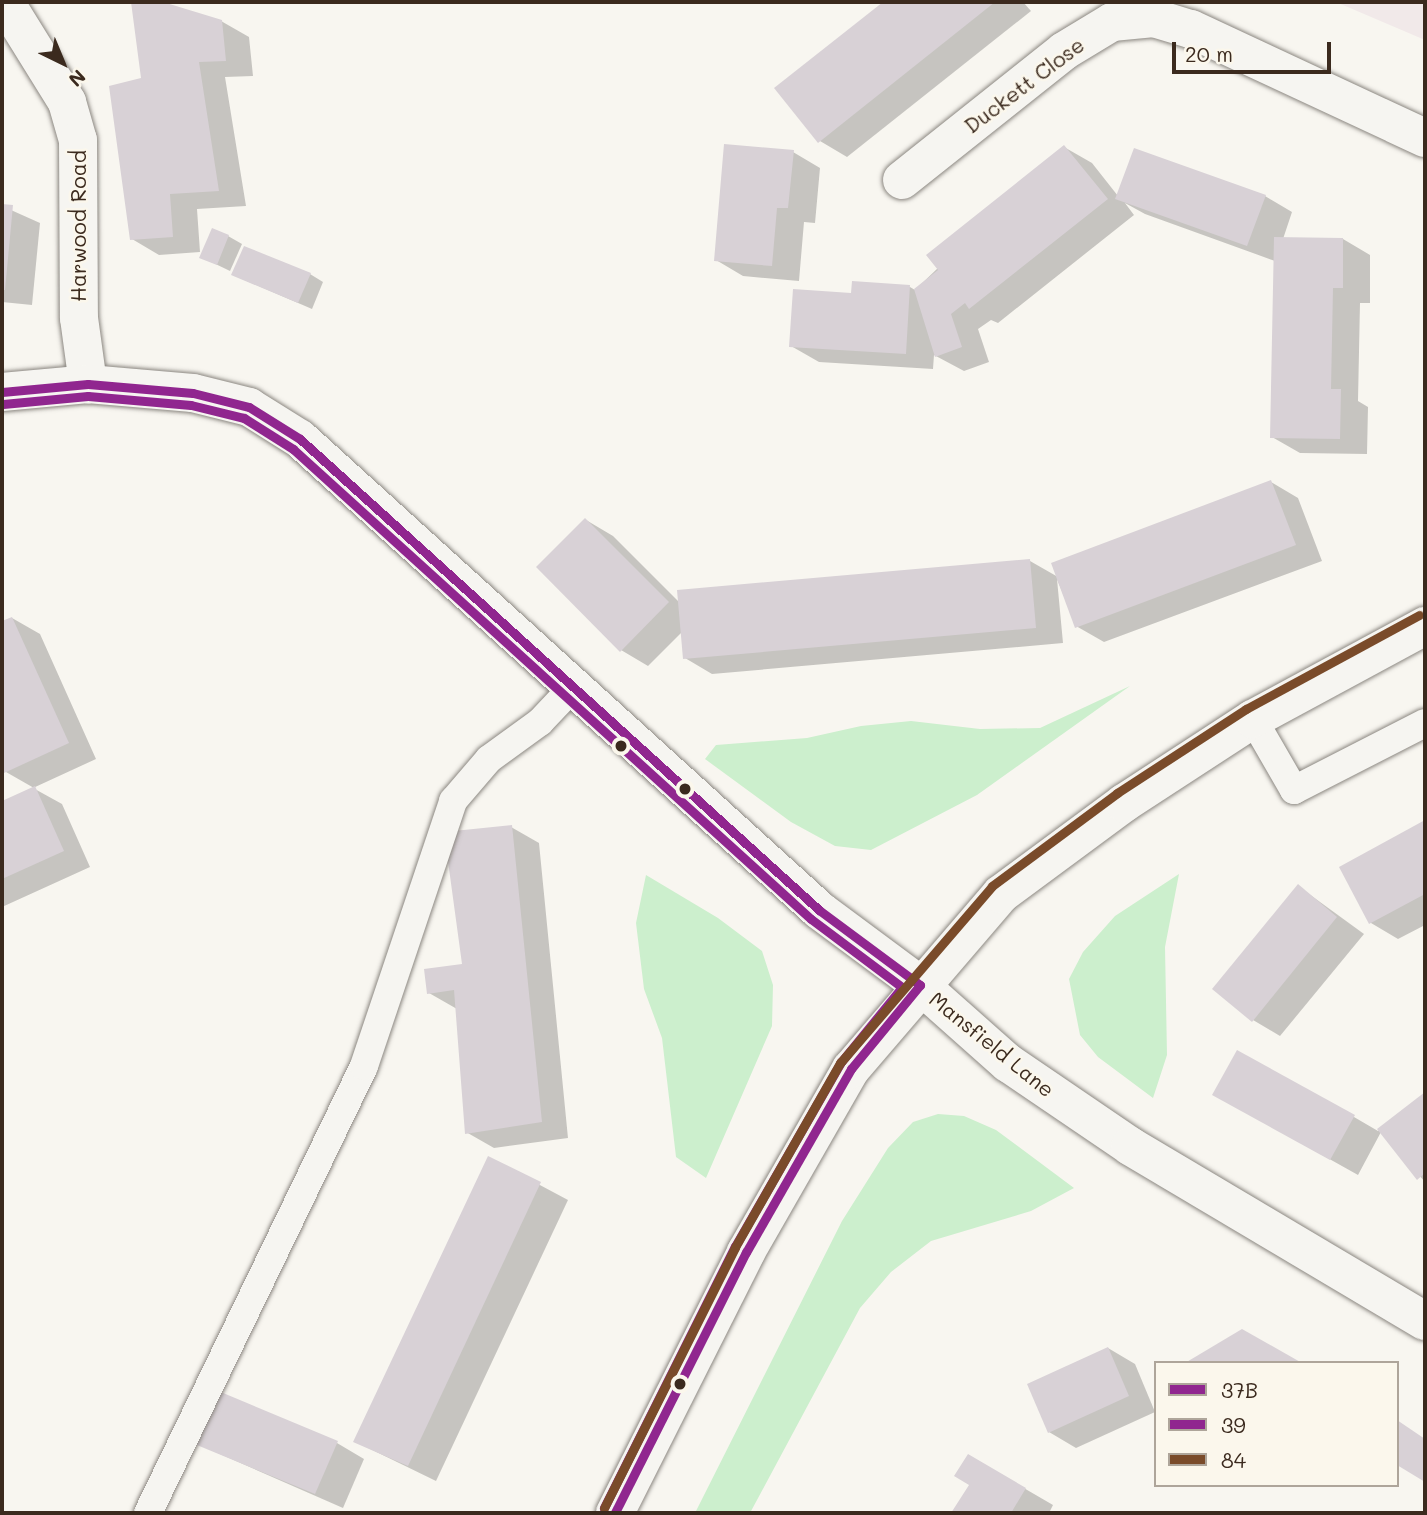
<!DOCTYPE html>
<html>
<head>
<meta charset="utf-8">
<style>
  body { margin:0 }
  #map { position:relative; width:1427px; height:1515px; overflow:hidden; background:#f8f6f0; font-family:Mali,sans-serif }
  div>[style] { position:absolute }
  .built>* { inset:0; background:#f1e9e9 }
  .green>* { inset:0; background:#ccefcd }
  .shadow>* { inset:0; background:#0003 }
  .building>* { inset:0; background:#d8d1d6 }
  .roads { filter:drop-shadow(0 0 2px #8b8781) drop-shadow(0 0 2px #8b8781) }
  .service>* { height:28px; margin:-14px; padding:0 14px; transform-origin:14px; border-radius:14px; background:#f6f5f1 }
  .minor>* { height:38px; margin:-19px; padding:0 19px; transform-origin:19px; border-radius:19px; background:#f6f5f1 }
  .trunk>* { height:38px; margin:-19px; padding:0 19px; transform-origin:19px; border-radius:19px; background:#f6f5f1 }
  .bus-1>* { height:9px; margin:-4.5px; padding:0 4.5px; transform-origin:4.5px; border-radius:4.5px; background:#90268f }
  .bus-2>* { height:9px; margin:-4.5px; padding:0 4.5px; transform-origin:4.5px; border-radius:4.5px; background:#90268f }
  .bus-3>* { height:9px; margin:-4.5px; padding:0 4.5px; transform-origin:4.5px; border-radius:4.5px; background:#7a4b2a }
  .dots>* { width:19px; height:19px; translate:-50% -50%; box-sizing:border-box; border:4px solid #fbf7ec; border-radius:50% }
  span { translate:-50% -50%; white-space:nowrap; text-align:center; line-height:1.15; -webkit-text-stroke:5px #fbf7ec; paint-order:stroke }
  .street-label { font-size:21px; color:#3b2a1e }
  .frame { position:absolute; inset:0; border:4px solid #3b2a1e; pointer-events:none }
  .legend { position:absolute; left:1154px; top:1361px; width:245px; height:126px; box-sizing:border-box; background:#fbf7ec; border:2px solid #aea59a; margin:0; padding:9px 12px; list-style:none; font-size:21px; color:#3b2a1e }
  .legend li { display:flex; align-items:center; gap:14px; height:35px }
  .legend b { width:35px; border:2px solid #aea59a }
  .north { position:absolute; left:28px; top:28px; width:70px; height:70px; -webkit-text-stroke:5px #fbf7ec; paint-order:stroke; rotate:137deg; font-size:19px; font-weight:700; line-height:28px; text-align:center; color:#3b2a1e }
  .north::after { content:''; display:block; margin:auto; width:24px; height:32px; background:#3b2a1e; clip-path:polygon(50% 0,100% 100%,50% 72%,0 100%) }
  .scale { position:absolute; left:1172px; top:42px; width:159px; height:32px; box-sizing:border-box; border:4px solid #3b2a1e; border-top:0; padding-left:9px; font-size:21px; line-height:24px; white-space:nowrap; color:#3b2a1e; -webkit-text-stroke:5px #fbf7ec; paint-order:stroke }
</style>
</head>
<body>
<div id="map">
  <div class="built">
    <div style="clip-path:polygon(1336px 2px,1425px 2px,1425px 40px)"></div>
  </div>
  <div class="green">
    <div style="clip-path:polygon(1130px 686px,977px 795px,871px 850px,835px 846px,791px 822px,705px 759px,716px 745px,807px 738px,861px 726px,911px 721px,980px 729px,1040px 728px)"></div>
    <div style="clip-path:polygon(1179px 874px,1165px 947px,1167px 1055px,1153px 1098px,1098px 1057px,1080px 1035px,1069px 979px,1083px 952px,1115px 916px)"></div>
    <div style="clip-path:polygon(646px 875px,718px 918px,762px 951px,773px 985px,772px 1026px,706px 1178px,676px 1157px,662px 1038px,644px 989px,636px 923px)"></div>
    <div style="clip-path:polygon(938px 1114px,964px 1116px,996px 1130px,1074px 1188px,1031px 1211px,931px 1241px,891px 1272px,860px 1308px,750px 1513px,695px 1513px,842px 1221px,888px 1148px,913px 1122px)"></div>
  </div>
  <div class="shadow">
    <div style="clip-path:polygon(133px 2px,157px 2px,221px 21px,249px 37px,253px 76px,225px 77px,246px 206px,197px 209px,200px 252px,159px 255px,132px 239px,143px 79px)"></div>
    <div style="clip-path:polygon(885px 2px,1023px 2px,1031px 11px,847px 157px,820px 141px,777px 88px)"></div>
    <div style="clip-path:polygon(1064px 147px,1092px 163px,1118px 196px,1265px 196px,1292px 212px,1283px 239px,1343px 239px,1370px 255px,1370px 303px,1360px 303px,1358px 401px,1368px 407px,1367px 454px,1300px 453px,1272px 437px,1275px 261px,1145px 214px,1125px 203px,1134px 215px,998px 323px,991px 320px,978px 329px,989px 362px,964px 371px,934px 355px,933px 369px,819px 362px,791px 346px,853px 295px,910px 287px,915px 290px)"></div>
    <div style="clip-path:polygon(793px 152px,820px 168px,815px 223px,804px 222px,799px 281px,743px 276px,716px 260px)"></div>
    <div style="clip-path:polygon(2px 206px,40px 223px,32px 305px,2px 302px)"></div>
    <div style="clip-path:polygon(228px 236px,242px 244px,230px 271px,201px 257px)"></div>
    <div style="clip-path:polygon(310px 274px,323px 282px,312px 309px,233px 275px)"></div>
    <div style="clip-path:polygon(1271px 482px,1298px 498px,1322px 561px,1104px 642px,1076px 626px,1057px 579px,1063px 643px,712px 674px,685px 658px,682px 632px,648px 666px,621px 650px,586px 520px,613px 536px,680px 603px,1030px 561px,1058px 577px)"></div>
    <div style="clip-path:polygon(12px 618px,40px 634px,96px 759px,33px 788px,62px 804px,90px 867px,2px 907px,2px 803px,34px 788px,6px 772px,2px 763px,2px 623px)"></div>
    <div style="clip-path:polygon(1425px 824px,1425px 925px,1398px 939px,1371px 923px,1341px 868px)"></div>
    <div style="clip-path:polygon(511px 827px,539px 843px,568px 1138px,494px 1148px,466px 1132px,457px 1009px,429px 993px,464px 965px)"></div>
    <div style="clip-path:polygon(1298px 886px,1364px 934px,1280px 1036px,1253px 1020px)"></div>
    <div style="clip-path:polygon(1425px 1094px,1425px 1182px,1381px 1132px,1358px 1175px,1242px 1110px,1354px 1117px,1378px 1131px)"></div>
    <div style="clip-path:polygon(489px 1158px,568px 1200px,436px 1481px,356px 1442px)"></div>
    <div style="clip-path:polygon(1108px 1348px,1135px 1364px,1155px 1412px,1076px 1448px,1049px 1432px)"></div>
    <div style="clip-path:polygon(195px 1443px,337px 1443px,364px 1459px,343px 1508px)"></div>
    <div style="clip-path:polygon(969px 1456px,1053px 1505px,1049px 1513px,953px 1513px,971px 1484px)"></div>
  </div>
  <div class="building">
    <div style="clip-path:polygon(131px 2px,163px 2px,222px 20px,226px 61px,199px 62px,219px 191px,170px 194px,173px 237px,130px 240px,109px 86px,141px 78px)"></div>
    <div style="clip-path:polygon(883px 2px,995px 2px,818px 143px,774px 88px)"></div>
    <div style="clip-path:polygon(724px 144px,794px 150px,788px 208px,777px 208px,772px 266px,714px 261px)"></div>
    <div style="clip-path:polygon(1064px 145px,1108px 199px,969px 309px,965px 303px,951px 314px,962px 347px,935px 357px,914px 289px,938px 270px,926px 255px)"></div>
    <div style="clip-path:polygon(1134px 148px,1266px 195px,1247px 246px,1115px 199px)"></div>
    <div style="clip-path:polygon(2px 204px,13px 205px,5px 290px,2px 290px)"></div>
    <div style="clip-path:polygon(212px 228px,229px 235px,217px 265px,199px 258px)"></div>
    <div style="clip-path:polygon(1274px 237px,1343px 238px,1343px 288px,1333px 288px,1331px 389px,1341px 389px,1340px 439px,1270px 438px)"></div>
    <div style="clip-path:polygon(244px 246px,311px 273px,298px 303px,231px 275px)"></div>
    <div style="clip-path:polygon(852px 281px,910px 285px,906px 354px,789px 347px,793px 289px,851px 293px)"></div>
    <div style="clip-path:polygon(1271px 480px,1296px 545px,1075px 628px,1051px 563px)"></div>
    <div style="clip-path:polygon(585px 518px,669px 602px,620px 652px,536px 567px)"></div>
    <div style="clip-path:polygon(1030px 559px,1036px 628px,683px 659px,677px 590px)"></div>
    <div style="clip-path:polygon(12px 617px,69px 743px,4px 773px,2px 621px)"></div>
    <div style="clip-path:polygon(35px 786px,64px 851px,2px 879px,2px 801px)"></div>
    <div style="clip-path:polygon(1425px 820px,1425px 894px,1369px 924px,1339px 867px)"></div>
    <div style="clip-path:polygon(512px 825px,542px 1122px,465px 1134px,454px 990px,427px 994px,424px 969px,462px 964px,444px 832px)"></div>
    <div style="clip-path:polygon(1298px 884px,1337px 917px,1252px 1022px,1212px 989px)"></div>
    <div style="clip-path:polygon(1237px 1050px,1355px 1115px,1330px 1160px,1212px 1095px)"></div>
    <div style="clip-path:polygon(1425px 1092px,1425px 1173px,1417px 1180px,1377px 1129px)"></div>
    <div style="clip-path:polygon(488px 1156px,541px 1182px,408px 1466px,353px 1442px)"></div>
    <div style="clip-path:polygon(1242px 1329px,1302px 1363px,1185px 1363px)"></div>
    <div style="clip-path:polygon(1108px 1347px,1129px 1396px,1048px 1433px,1027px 1384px)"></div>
    <div style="clip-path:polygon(216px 1390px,338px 1441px,315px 1494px,192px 1443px)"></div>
    <div style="clip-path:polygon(1397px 1420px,1425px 1439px,1425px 1482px,1397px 1465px)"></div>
    <div style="clip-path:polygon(968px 1454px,1026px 1488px,1011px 1513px,951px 1513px,969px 1485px,954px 1476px)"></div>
  </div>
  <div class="roads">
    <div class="service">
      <div style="left:1253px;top:719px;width:82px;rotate:60deg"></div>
      <div style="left:1294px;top:790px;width:147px;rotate:-27.1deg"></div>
      <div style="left:148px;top:1513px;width:496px;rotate:-64.2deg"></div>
      <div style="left:364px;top:1066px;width:280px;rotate:-71.4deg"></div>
      <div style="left:453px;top:801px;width:55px;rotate:-49.4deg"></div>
      <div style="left:489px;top:759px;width:63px;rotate:-36deg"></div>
      <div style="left:540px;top:722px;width:50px;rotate:-46.6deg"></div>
    </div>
    <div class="minor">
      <div style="left:5px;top:2px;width:118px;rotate:58.2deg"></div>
      <div style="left:67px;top:102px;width:40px;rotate:74deg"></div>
      <div style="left:78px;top:140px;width:178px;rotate:89.7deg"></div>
      <div style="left:79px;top:318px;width:67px;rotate:82.2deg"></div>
      <div style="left:902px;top:180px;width:207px;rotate:-38.5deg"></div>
      <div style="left:1064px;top:51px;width:56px;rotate:-31.1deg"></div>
      <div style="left:1112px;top:22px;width:42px;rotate:-5.4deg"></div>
      <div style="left:1154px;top:18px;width:39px;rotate:17deg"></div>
      <div style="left:1191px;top:29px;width:258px;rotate:25deg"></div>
      <div style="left:2px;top:392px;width:86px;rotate:-5.3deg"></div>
      <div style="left:88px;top:384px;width:105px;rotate:4.9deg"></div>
      <div style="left:193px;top:393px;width:58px;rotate:14deg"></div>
      <div style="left:249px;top:407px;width:60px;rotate:32.1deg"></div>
      <div style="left:300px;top:439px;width:701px;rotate:42.22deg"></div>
      <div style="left:819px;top:910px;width:126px;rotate:36.6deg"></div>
      <div style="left:920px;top:985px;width:118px;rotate:41.6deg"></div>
      <div style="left:1008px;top:1063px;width:148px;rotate:34.2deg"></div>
      <div style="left:1130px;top:1146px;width:343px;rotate:30.7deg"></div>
    </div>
    <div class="trunk">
      <div style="left:615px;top:1513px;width:292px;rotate:-63.3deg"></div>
      <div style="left:746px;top:1252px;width:211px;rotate:-60.2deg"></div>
      <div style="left:851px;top:1069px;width:230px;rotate:-49.4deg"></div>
      <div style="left:1001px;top:894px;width:153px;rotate:-36.5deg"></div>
      <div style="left:1124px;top:803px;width:154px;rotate:-33.1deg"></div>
      <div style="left:1253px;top:719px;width:196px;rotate:-28.4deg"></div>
    </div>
  </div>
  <div class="bus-1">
    <div style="left:2px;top:392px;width:86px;rotate:-5.3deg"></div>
    <div style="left:88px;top:384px;width:105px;rotate:4.9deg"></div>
    <div style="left:193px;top:393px;width:58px;rotate:14deg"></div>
    <div style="left:249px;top:407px;width:60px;rotate:32.1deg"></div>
    <div style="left:300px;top:439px;width:701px;rotate:42.22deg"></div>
    <div style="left:819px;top:910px;width:126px;rotate:36.6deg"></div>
    <div style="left:920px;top:985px;width:109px;rotate:129.4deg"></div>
    <div style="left:851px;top:1069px;width:211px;rotate:119.8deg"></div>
    <div style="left:746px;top:1252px;width:292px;rotate:116.7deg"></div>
  </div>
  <div class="bus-2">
    <div style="left:3px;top:404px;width:85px;rotate:-5.4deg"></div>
    <div style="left:88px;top:396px;width:103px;rotate:5deg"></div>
    <div style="left:191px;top:405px;width:55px;rotate:13.8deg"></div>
    <div style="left:244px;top:418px;width:58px;rotate:32.3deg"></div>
    <div style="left:293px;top:449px;width:699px;rotate:42.22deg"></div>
    <div style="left:811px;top:919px;width:114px;rotate:36.8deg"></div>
    <div style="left:902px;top:987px;width:97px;rotate:129.1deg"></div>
    <div style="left:841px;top:1062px;width:212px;rotate:119.9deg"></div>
    <div style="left:735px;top:1246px;width:293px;rotate:116.6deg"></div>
  </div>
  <div class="bus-3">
    <div style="left:604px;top:1508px;width:292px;rotate:-63.3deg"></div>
    <div style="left:735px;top:1247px;width:212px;rotate:-60.3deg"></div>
    <div style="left:840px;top:1063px;width:233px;rotate:-49.3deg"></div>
    <div style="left:992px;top:886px;width:156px;rotate:-36.6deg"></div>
    <div style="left:1117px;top:793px;width:154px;rotate:-33.1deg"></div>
    <div style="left:1246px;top:709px;width:197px;rotate:-28.5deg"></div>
  </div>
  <div class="dots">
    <div style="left:621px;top:746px;background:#3b2a1e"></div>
    <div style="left:685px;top:789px;background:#3b2a1e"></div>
    <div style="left:680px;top:1384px;background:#3b2a1e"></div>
  </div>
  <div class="street-label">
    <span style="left:1024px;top:85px;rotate:-37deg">Duckett Close</span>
    <span style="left:78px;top:226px;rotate:-90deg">Harwood Road</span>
    <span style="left:992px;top:1044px;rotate:39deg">Mansfield Lane</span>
  </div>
  <div class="frame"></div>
  <ul class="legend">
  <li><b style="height:9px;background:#90268f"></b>37B</li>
  <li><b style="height:9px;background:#90268f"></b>39</li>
  <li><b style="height:9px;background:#7a4b2a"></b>84</li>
  </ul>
  <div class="north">N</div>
  <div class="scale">20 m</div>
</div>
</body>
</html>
